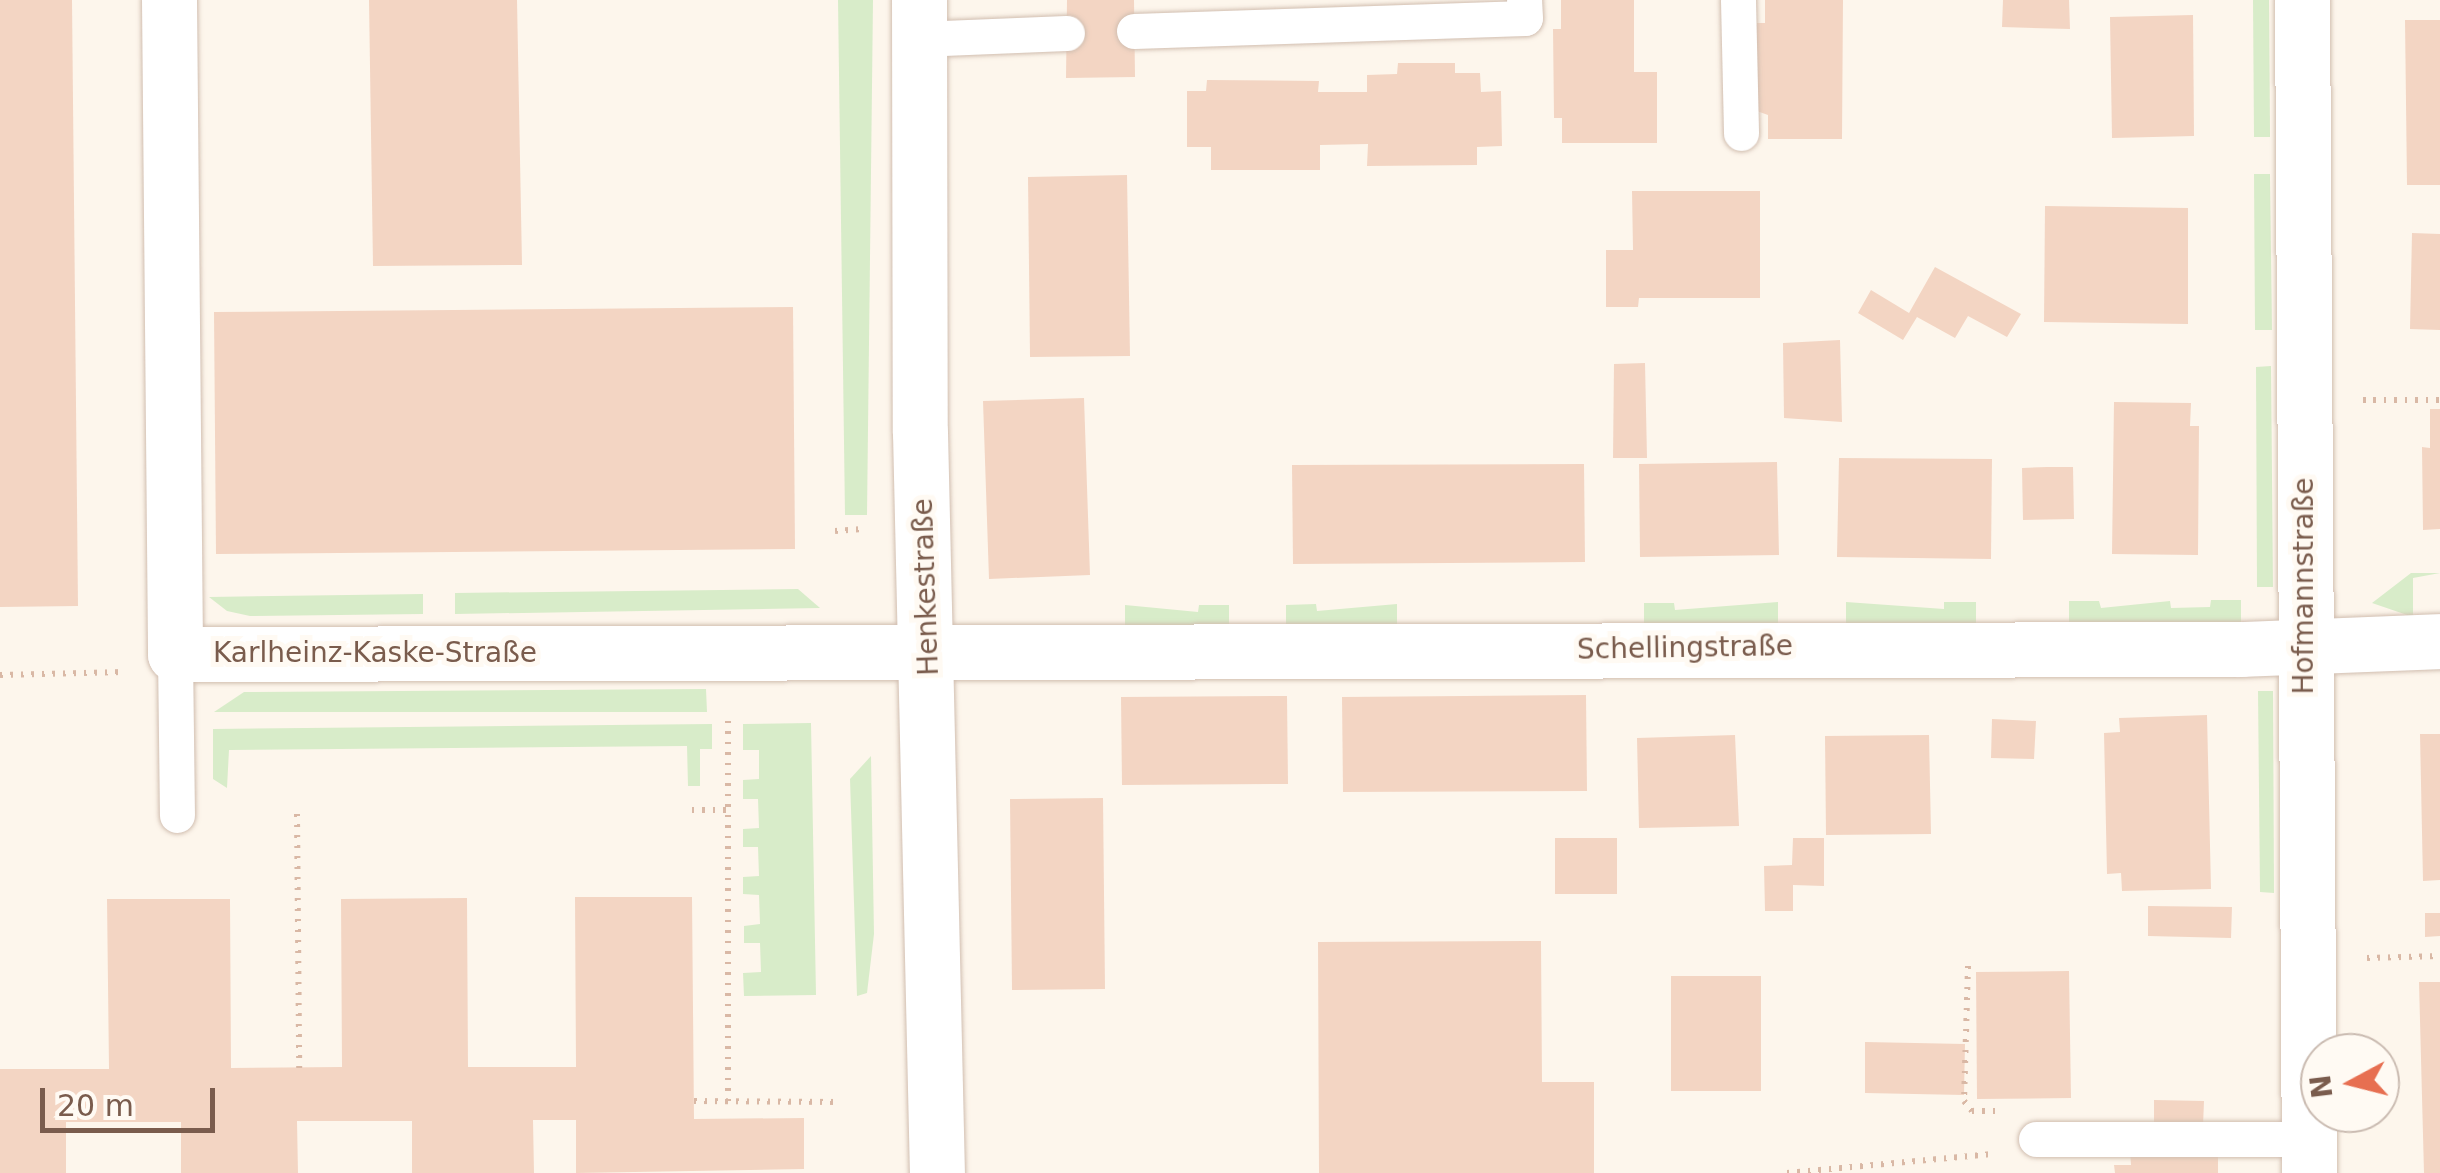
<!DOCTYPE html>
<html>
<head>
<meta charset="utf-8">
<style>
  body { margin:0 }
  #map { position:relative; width:2440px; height:1173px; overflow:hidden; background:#fdf6ec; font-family:"DejaVu Sans",sans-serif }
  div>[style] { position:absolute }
  .green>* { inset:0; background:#d8ecc9 }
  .building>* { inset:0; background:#f3d5c3 }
  .path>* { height:6px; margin-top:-3px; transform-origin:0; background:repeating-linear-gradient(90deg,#d9b8a5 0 2.5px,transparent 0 10.5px) }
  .roads { filter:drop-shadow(0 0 2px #d1beb0) drop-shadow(0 0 2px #d1beb0) }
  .service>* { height:35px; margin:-17.5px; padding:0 17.5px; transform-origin:17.5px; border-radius:17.5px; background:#fff }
  .minor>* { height:55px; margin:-27.5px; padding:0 27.5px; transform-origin:27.5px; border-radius:27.5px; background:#fff }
  .secondary>* { height:55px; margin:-27.5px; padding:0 27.5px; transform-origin:27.5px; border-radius:27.5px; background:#fff }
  span { translate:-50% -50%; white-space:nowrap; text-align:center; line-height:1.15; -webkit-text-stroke:10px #fffaf3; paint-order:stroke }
  .street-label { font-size:28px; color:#7a5c4d }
  .north { position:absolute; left:2300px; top:1033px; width:100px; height:100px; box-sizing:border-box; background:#fffaf3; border:2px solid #cabbb1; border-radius:50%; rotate:263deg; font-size:28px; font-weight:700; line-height:40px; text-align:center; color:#7a5c4d }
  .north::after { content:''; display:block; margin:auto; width:35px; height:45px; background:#e76f51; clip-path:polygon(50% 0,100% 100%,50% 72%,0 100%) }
  .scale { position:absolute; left:40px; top:1088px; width:175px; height:45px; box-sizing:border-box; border:5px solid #7a5c4d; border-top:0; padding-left:12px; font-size:30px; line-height:35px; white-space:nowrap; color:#7a5c4d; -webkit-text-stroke:8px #fffaf3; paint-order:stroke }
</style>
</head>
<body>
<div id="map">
  <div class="green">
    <div style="clip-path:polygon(838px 0,873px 0,867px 515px,845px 515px)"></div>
    <div style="clip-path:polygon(2253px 0,2269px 0,2270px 137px,2254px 137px)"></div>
    <div style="clip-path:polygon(2254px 174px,2270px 174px,2272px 330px,2255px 330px)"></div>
    <div style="clip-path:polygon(2271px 366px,2273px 587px,2257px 587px,2256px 367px)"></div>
    <div style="clip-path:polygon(2411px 573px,2440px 573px,2413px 578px,2413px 617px,2372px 603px)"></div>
    <div style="clip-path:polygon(798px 589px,820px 608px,455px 614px,455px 593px)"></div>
    <div style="clip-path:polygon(423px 594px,423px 614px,250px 616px,227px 611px,209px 597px)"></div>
    <div style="clip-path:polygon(2211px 600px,2241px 600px,2241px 624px,2069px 626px,2069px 601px,2099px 601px,2101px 608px,2170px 601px,2171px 608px,2210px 607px)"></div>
    <div style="clip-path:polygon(1778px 602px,1778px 627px,1644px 628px,1644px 603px,1674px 603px,1675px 610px)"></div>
    <div style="clip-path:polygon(1846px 602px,1944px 609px,1944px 602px,1976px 602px,1976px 626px,1846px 626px)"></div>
    <div style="clip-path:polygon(1316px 604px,1317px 611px,1397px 604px,1397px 629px,1286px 629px,1286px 605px)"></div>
    <div style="clip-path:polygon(1125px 605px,1198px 612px,1199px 605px,1229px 605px,1229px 630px,1125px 630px)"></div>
    <div style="clip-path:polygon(706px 689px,707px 712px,214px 712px,244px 692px)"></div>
    <div style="clip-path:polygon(2258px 691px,2273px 691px,2274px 893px,2260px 892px)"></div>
    <div style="clip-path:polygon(811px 723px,816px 995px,744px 996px,743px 973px,761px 972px,760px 943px,744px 943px,744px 926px,760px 924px,759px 895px,743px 894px,743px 877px,759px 876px,758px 847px,743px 847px,743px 829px,759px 828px,758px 799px,743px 799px,743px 780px,759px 779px,759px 750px,743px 750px,743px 724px)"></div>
    <div style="clip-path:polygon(712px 724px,712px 749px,700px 749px,700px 786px,688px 786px,687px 746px,229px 750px,227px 788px,213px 779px,213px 729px)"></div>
    <div style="clip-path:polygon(871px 756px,874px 934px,867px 993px,857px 996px,850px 779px)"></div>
  </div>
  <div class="building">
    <div style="clip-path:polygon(0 0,72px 0,78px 606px,0 607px)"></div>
    <div style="clip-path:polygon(369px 0,517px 0,522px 265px,373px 266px)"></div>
    <div style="clip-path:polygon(1067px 0,1134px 0,1135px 77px,1066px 78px)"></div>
    <div style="clip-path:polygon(1561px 0,1634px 0,1634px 72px,1657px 72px,1657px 143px,1562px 143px,1562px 118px,1554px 118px,1553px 29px,1561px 29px)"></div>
    <div style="clip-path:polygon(1765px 0,1843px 0,1842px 139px,1768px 139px,1768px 115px,1751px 109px,1751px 23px,1765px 23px)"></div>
    <div style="clip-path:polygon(2003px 0,2069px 0,2070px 29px,2002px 27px)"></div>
    <div style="clip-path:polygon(2193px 15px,2194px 136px,2112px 138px,2110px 17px)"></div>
    <div style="clip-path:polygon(2405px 20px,2440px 20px,2440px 185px,2407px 185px)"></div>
    <div style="clip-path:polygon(1398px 63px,1455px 63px,1455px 73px,1480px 73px,1481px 92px,1501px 91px,1502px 146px,1477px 147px,1477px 165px,1367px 166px,1368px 144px,1320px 145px,1320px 170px,1211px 170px,1211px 147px,1187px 147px,1187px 91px,1206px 91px,1207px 80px,1319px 81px,1318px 92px,1367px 92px,1367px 75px,1397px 74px)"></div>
    <div style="clip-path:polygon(1127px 175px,1130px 356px,1030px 357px,1028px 177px)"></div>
    <div style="clip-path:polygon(1632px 191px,1760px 191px,1760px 298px,1639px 298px,1638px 307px,1606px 307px,1606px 250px,1633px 250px)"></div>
    <div style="clip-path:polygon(2045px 206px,2188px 208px,2188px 324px,2044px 322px)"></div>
    <div style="clip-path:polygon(2412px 233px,2440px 234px,2440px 330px,2410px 329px)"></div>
    <div style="clip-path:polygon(1935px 267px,2021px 314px,2007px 337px,1968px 316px,1955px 338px,1917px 317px,1903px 340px,1858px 313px,1871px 290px,1909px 313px)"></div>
    <div style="clip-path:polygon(793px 307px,795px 549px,216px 554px,214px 312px)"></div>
    <div style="clip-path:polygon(1840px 340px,1842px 422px,1784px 418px,1783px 343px)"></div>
    <div style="clip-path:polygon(1645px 363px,1647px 458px,1613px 458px,1614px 364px)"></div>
    <div style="clip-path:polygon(1084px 398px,1090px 575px,989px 579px,983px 401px)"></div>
    <div style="clip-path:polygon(2114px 402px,2191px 403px,2190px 426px,2199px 426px,2198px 555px,2112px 554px)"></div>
    <div style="clip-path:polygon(2430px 409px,2440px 409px,2440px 529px,2423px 530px,2422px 447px,2430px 448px)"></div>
    <div style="clip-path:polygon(1839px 458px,1992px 459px,1991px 559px,1837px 557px)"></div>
    <div style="clip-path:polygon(1777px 462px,1779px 555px,1640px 557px,1639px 464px)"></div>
    <div style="clip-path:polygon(1584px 464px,1585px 562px,1293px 564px,1292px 465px)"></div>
    <div style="clip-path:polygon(2047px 467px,2073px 467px,2074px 519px,2023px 520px,2022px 468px)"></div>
    <div style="clip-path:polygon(1586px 695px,1587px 791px,1343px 792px,1342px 697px)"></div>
    <div style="clip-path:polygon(1287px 696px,1288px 784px,1122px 785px,1121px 697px)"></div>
    <div style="clip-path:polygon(2207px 715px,2211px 889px,2122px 891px,2121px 873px,2107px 874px,2104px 733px,2120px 732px,2119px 718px)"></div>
    <div style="clip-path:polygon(1992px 719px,2036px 721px,2034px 759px,1991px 758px)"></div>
    <div style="clip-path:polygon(2420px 734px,2440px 734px,2440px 880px,2423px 881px)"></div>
    <div style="clip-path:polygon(1735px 735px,1739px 826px,1639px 828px,1637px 738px)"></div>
    <div style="clip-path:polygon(1929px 735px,1931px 834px,1826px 835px,1825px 736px)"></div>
    <div style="clip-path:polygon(1103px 798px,1105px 989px,1012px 990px,1010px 799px)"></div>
    <div style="clip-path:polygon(1555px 838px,1617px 838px,1617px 894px,1555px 894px)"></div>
    <div style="clip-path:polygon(1793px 838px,1824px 838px,1824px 886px,1793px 885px,1793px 911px,1765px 911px,1764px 866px,1792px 865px)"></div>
    <div style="clip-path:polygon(575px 897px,692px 897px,694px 1119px,804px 1118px,804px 1169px,576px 1173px,576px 1120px,533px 1120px,534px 1173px,412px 1173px,412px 1121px,297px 1121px,298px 1173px,181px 1173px,181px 1122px,66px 1122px,66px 1173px,0 1173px,0 1069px,109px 1069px,107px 899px,230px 899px,231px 1068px,342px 1067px,341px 899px,467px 898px,468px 1067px,576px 1067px)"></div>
    <div style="clip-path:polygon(2148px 906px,2232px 907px,2231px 938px,2148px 936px)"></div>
    <div style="clip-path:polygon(2425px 913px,2440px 913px,2440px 936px,2425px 937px)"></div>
    <div style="clip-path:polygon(1541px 941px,1542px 1082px,1594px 1082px,1594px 1173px,1319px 1173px,1318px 942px)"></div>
    <div style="clip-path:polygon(2069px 971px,2071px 1098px,1977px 1099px,1976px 972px)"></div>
    <div style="clip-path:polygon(1671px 976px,1761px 976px,1761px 1091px,1671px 1091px)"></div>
    <div style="clip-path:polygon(2419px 982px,2440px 982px,2440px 1173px,2424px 1173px)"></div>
    <div style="clip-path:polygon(1865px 1042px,1965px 1044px,1964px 1095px,1865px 1093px)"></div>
    <div style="clip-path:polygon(2154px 1100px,2204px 1101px,2203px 1126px,2154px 1125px)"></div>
    <div style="clip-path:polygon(2218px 1149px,2218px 1173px,2115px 1173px,2114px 1165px,2131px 1165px,2130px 1150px)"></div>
  </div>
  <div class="path">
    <div style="left:2363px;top:400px;width:77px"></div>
    <div style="left:835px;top:531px;width:31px;rotate:-4deg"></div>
    <div style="left:0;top:675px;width:124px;rotate:-1.4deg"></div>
    <div style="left:692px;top:810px;width:36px"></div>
    <div style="left:297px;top:814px;width:254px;rotate:89.5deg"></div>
    <div style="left:2367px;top:958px;width:73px;rotate:-1.6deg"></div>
    <div style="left:1968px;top:966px;width:135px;rotate:91.7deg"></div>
    <div style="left:1964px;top:1101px;width:13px;rotate:51deg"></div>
    <div style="left:1972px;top:1111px;width:27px"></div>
    <div style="left:694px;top:1101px;width:146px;rotate:0.4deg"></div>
    <div style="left:728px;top:1101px;width:383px;rotate:-90deg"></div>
    <div style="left:1787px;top:1173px;width:206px;rotate:-5.3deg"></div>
  </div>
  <div class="roads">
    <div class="service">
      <div style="left:1738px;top:0;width:133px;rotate:88.7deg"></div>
      <div style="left:1134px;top:31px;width:391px;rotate:-1.9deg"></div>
      <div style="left:1525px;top:18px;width:18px;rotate:-93deg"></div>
      <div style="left:918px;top:39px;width:149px;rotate:-2.3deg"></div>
      <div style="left:175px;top:654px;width:161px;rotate:89.3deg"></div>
      <div style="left:2036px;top:1139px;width:272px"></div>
    </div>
    <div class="minor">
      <div style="left:169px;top:0;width:654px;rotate:89.47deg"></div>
      <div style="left:175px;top:654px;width:2066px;rotate:-0.14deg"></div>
      <div style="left:2241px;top:649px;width:199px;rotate:-2.3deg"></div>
      <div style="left:2302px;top:0;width:1173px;rotate:89.66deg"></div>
    </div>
    <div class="secondary">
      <div style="left:919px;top:0;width:432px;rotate:89.9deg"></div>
      <div style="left:920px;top:432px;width:741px;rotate:88.69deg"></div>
    </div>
  </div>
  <div class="street-label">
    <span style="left:2304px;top:586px;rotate:-90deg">Hofmannstraße</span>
    <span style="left:926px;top:587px;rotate:-92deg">Henkestraße</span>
    <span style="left:1685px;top:648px;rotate:-1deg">Schellingstraße</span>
    <span style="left:375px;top:653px">Karlheinz-Kaske-Straße</span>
  </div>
  <div class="north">N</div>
  <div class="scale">20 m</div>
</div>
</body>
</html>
